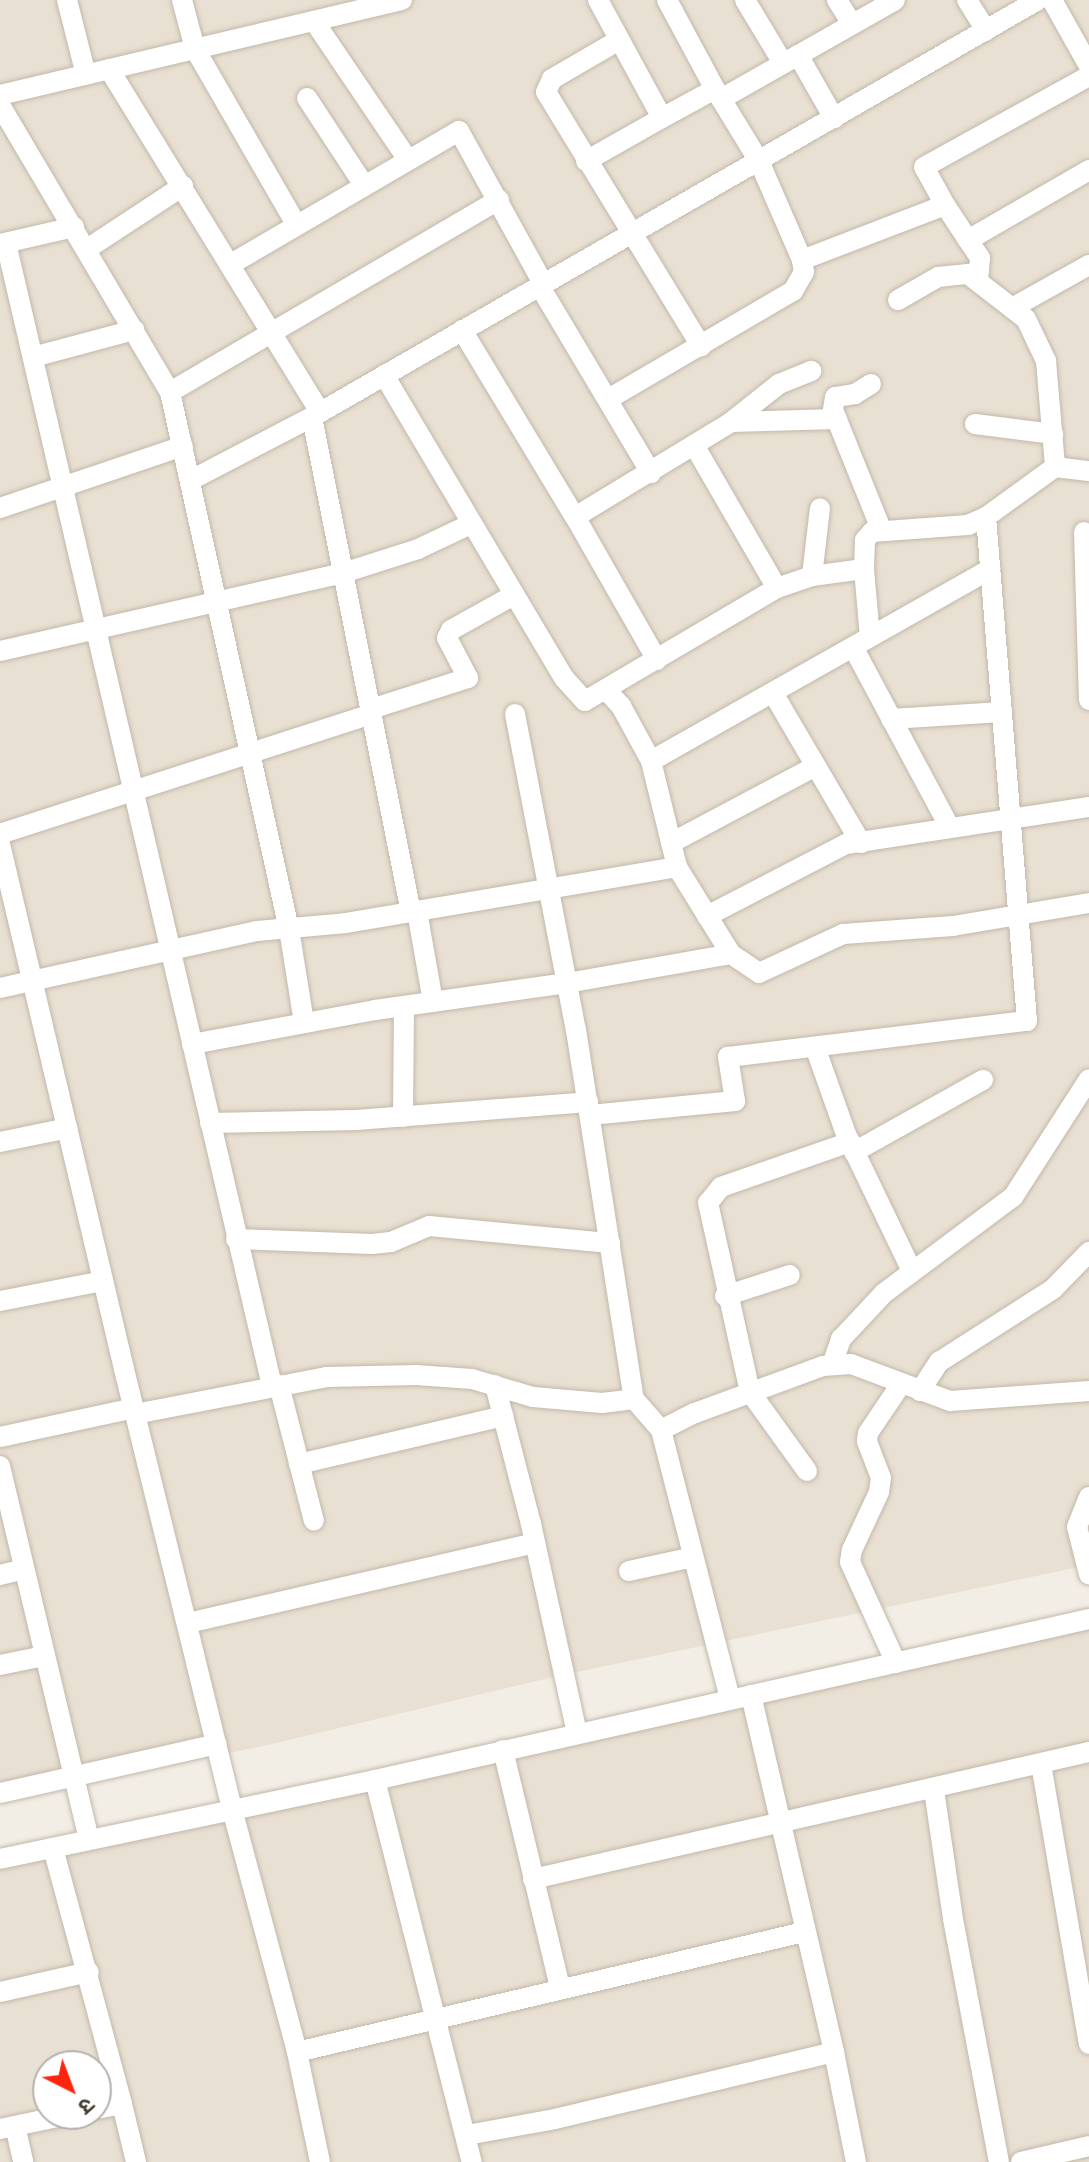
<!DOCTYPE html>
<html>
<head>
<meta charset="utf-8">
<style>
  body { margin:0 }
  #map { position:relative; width:1089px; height:2162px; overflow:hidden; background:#f3eee5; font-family:Commissioner,"Noto Sans Devanagari",sans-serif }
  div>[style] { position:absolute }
  .residential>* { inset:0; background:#e8e0d2 }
  .roads { filter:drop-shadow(0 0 2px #c2b8aa) drop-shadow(0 0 2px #c2b8aa) }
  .minor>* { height:20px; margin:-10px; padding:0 10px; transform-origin:10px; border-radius:10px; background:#fff }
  span { translate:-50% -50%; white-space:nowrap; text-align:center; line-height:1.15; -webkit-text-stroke:6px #fff; paint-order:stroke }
  .north { position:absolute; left:32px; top:2050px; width:80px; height:80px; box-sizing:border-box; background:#fff; border:2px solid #b5b2ae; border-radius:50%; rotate:138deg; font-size:22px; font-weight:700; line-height:32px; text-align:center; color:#463e34 }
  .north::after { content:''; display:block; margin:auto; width:28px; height:36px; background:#ff2410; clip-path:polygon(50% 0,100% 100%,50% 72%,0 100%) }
</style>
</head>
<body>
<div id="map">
  <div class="residential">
    <div style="clip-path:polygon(0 0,1089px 0,1089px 1565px,553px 1677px,268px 1745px,0 1800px)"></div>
    <div style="clip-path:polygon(evenodd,1089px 1626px,1089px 2162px,0 2162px,0 1867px,1089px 1626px,48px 2066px,96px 2066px,96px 2114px,48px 2114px,48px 2066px)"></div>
  </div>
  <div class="roads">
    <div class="minor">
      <div style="left:67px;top:0;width:77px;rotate:75.8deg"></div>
      <div style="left:182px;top:0;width:51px;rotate:75.1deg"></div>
      <div style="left:195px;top:49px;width:202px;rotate:60deg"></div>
      <div style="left:598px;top:0;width:134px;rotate:61.5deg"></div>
      <div style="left:662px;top:118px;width:60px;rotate:-28.7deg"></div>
      <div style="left:715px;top:89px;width:84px;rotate:58.6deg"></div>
      <div style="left:759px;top:161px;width:108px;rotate:66.5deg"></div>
      <div style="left:802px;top:260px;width:12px;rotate:81deg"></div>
      <div style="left:804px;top:272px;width:22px;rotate:120deg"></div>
      <div style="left:793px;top:291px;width:214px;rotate:149.7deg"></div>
      <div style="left:667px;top:0;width:101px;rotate:61.7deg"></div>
      <div style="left:745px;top:0;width:74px;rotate:58.9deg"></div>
      <div style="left:837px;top:0;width:28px;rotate:58deg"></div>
      <div style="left:967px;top:0;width:36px;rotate:58deg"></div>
      <div style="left:1052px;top:0;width:76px;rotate:60.7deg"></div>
      <div style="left:314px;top:21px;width:168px;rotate:55.9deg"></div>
      <div style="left:619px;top:40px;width:78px;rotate:149.8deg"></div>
      <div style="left:552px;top:79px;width:14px;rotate:115deg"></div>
      <div style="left:546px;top:92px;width:298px;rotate:58.6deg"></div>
      <div style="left:798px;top:55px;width:73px;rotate:60.3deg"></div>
      <div style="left:109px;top:69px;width:403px;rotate:58.4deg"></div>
      <div style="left:0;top:95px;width:413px;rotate:-13.3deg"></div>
      <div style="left:307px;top:98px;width:104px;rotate:56.8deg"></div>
      <div style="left:721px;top:99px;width:200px;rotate:-29.6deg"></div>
      <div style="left:0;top:105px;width:334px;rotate:59.4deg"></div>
      <div style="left:170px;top:392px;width:550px;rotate:77.51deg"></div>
      <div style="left:289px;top:929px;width:95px;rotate:80.9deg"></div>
      <div style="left:586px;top:161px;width:87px;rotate:-29.5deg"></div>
      <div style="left:945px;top:205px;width:43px;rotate:-118.9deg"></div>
      <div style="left:924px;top:167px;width:188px;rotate:-28.9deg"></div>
      <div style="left:968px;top:240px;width:22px;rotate:56deg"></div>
      <div style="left:980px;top:258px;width:21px;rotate:95deg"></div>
      <div style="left:6px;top:243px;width:1174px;rotate:76.9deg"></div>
      <div style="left:0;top:244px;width:76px;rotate:-12.9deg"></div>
      <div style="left:87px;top:249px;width:115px;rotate:-33.3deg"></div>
      <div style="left:802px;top:260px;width:153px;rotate:-21deg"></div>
      <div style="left:945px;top:205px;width:42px;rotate:56.7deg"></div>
      <div style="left:968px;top:240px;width:140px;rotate:-30deg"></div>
      <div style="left:231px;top:264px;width:264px;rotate:-30.3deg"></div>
      <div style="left:459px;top:131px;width:174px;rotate:61.1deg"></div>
      <div style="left:539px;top:285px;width:219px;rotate:59.2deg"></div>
      <div style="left:898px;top:300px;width:46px;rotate:-29.9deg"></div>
      <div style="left:938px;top:277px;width:30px;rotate:-6deg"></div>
      <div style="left:968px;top:274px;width:73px;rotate:37.8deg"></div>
      <div style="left:1026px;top:319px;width:47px;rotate:64.5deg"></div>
      <div style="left:1046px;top:361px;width:106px;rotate:85.1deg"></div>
      <div style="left:1012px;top:308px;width:88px;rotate:-29.2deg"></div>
      <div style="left:462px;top:330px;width:218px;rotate:58.9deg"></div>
      <div style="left:33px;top:357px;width:105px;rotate:-15deg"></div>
      <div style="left:384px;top:375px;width:352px;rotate:59.3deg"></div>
      <div style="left:564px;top:678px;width:31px;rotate:48deg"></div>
      <div style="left:585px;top:701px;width:223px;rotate:-30.5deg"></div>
      <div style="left:777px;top:588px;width:37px;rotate:-19deg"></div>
      <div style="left:812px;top:576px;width:52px;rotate:-7.7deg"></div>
      <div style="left:864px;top:569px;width:29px;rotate:-88deg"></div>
      <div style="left:865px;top:540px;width:11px;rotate:-49deg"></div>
      <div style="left:872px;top:532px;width:96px;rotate:-4.2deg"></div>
      <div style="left:968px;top:525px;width:20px;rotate:-24deg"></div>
      <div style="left:986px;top:517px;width:85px;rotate:-35.9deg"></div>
      <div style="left:1055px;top:467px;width:34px;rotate:7deg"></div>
      <div style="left:871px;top:384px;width:19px;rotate:148deg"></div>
      <div style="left:855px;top:394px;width:20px;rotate:171deg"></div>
      <div style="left:835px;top:397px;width:13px;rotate:99deg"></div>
      <div style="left:833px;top:410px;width:128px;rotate:68deg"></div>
      <div style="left:170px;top:392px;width:381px;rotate:-30.3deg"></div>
      <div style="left:731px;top:422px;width:61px;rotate:-38.4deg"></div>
      <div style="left:779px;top:384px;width:35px;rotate:-22deg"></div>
      <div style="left:975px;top:424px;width:79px;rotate:7.3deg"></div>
      <div style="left:694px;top:445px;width:165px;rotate:59.9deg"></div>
      <div style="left:191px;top:480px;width:136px;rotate:-27.5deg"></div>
      <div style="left:0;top:508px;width:193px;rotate:-18.7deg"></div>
      <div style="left:1084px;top:532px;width:168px;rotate:88.3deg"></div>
      <div style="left:864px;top:569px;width:68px;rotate:85deg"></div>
      <div style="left:812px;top:576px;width:68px;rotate:-83.3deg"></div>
      <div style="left:853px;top:647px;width:205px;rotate:61.8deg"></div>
      <div style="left:0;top:651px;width:352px;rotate:-12.8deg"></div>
      <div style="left:343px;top:573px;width:79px;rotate:-17.7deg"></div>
      <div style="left:418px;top:549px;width:59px;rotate:-25.3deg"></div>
      <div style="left:657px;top:660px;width:165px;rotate:-119.8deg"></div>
      <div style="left:575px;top:517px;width:183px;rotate:-31.3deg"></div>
      <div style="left:731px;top:422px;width:106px;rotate:-1.6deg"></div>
      <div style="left:607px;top:691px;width:21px;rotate:47deg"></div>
      <div style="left:621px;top:706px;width:63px;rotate:61.4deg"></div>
      <div style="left:651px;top:761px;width:109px;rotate:76.2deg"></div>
      <div style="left:677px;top:867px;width:102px;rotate:58.2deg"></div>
      <div style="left:731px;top:954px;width:34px;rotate:34deg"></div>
      <div style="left:759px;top:973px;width:93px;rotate:-24.9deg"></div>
      <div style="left:843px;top:934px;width:110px;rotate:-4.2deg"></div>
      <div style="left:953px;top:926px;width:138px;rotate:-9.6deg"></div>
      <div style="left:773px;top:693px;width:174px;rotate:59.6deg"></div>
      <div style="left:371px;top:709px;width:102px;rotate:-17.7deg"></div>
      <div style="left:468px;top:678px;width:45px;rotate:-117.7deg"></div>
      <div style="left:447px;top:638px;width:9px;rotate:-63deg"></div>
      <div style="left:451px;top:630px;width:72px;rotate:-29.1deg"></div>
      <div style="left:515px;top:714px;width:322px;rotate:79.1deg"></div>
      <div style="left:576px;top:1030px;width:374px;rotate:81.1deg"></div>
      <div style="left:634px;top:1399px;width:41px;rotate:48.9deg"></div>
      <div style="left:661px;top:1430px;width:278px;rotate:75.6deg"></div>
      <div style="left:891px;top:719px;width:111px;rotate:-3.6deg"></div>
      <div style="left:651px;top:761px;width:390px;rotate:-29.5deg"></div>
      <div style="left:0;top:834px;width:391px;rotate:-17.9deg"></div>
      <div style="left:671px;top:843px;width:164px;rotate:-28deg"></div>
      <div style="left:0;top:844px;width:539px;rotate:76.71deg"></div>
      <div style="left:124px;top:1369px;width:453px;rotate:76.2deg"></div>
      <div style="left:232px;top:1809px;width:252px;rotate:75deg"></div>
      <div style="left:297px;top:2052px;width:112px;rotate:78.2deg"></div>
      <div style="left:417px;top:911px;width:92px;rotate:80deg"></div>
      <div style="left:411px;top:912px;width:505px;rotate:-101.31deg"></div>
      <div style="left:312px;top:417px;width:837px;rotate:-29.87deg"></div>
      <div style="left:707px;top:916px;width:157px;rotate:-27.4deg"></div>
      <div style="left:846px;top:844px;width:246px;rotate:-8.7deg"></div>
      <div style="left:0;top:988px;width:263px;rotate:-12.5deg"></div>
      <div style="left:257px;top:931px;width:89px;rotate:-5.1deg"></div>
      <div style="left:346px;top:923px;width:336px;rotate:-9.6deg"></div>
      <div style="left:192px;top:1044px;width:186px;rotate:-10.5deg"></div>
      <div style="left:375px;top:1010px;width:194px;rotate:-8deg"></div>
      <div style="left:567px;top:983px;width:167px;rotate:-10deg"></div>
      <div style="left:815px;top:1047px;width:92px;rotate:70.4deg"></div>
      <div style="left:846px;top:1134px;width:152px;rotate:64.3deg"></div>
      <div style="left:590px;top:1115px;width:146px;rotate:-5.5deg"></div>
      <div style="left:735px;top:1101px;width:45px;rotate:-99deg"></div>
      <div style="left:728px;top:1057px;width:301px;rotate:-6.9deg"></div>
      <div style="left:1027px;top:1021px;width:506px;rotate:-94.65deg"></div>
      <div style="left:403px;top:1117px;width:111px;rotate:-89.5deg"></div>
      <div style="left:210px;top:1123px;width:146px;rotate:-1.2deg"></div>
      <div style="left:356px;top:1120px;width:233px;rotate:-4.4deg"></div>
      <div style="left:0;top:1142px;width:69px;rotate:-11.6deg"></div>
      <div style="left:854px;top:1152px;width:148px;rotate:-29.2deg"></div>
      <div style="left:236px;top:1239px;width:136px;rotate:2.1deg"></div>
      <div style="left:372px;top:1244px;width:19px;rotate:-6deg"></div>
      <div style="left:391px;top:1242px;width:41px;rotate:-22.8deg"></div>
      <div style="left:429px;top:1226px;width:182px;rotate:5.4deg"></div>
      <div style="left:725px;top:1296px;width:68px;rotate:-17.9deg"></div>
      <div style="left:0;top:1301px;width:105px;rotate:-11deg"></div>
      <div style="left:832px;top:1365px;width:28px;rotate:-71deg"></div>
      <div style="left:841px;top:1339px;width:63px;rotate:-46.9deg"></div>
      <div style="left:884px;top:1293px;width:161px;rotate:-36.7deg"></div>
      <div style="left:1013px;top:1197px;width:140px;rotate:-57.2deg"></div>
      <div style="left:279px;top:1385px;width:140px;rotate:75.6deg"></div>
      <div style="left:495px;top:1385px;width:144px;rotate:75.5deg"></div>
      <div style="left:531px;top:1524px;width:214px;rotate:77.6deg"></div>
      <div style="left:920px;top:1391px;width:35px;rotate:-57deg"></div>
      <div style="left:939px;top:1362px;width:135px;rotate:-32.6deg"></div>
      <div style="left:1053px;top:1289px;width:52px;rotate:-45.8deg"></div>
      <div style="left:135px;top:1414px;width:196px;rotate:-10.9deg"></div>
      <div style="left:327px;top:1377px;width:89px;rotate:-1.3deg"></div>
      <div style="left:416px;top:1375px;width:56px;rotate:4.1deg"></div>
      <div style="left:472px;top:1379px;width:64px;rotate:16.4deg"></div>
      <div style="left:533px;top:1397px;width:69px;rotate:5deg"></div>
      <div style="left:602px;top:1403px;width:32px;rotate:-7deg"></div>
      <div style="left:661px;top:1430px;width:38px;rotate:-27deg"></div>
      <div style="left:695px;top:1413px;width:136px;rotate:-20.2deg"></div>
      <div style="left:823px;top:1366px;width:28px;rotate:-4deg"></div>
      <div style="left:851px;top:1364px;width:106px;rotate:20.5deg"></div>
      <div style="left:950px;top:1401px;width:139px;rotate:-4.1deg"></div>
      <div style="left:0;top:1437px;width:137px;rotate:-12.2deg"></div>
      <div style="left:299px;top:1464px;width:210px;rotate:-13.2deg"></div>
      <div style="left:0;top:1466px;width:384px;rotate:76.6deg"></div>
      <div style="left:807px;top:1471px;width:97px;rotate:-125.8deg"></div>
      <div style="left:750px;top:1392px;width:194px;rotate:-102.5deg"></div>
      <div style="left:708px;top:1203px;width:21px;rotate:-51deg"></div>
      <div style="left:721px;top:1187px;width:137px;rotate:-19.2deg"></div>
      <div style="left:1089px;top:1497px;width:32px;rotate:112deg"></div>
      <div style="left:1077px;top:1527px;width:49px;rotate:75.7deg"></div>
      <div style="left:629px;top:1571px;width:66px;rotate:-12.2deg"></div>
      <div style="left:0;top:1575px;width:25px;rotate:-14deg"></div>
      <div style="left:188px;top:1623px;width:356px;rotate:-13deg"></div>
      <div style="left:896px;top:1663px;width:111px;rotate:-114.5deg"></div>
      <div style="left:850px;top:1562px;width:12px;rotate:-81deg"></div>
      <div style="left:852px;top:1550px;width:64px;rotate:-65deg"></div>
      <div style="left:879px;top:1492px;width:14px;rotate:-82deg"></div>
      <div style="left:881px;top:1478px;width:40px;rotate:-111deg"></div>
      <div style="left:867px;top:1441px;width:8px;rotate:-83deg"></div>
      <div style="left:868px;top:1433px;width:59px;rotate:-56deg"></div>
      <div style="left:0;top:1665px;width:45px;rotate:-11.6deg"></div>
      <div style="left:751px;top:1695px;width:367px;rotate:76.9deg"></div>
      <div style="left:834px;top:2052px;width:112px;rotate:78.7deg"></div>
      <div style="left:503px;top:1750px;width:245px;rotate:76.5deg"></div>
      <div style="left:1041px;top:1764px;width:284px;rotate:80.3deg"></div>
      <div style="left:375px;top:1780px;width:394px;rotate:75.8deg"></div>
      <div style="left:934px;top:1790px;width:130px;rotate:81.6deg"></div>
      <div style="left:953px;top:1919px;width:247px;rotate:79.3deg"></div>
      <div style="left:0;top:1793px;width:222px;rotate:-12.7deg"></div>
      <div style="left:53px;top:1848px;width:265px;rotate:74.9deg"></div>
      <div style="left:122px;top:2104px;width:26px;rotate:169deg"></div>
      <div style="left:0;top:1859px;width:383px;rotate:-11.9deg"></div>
      <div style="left:375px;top:1780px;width:732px;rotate:-12.71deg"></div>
      <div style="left:533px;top:1879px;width:570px;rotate:-12.87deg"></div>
      <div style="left:0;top:1992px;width:91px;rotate:-12.7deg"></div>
      <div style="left:297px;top:2052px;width:521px;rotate:-13.32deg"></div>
      <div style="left:122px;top:2104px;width:60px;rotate:76.4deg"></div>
      <div style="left:15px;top:2126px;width:37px;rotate:77deg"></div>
      <div style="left:0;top:2129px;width:74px;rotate:-11.8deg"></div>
      <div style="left:467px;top:2135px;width:89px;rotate:-10.3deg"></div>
      <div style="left:555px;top:2119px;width:287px;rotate:-13.5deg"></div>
      <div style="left:1021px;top:2162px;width:70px;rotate:-13.2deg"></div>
    </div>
  </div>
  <div class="north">उ</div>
</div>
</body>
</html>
